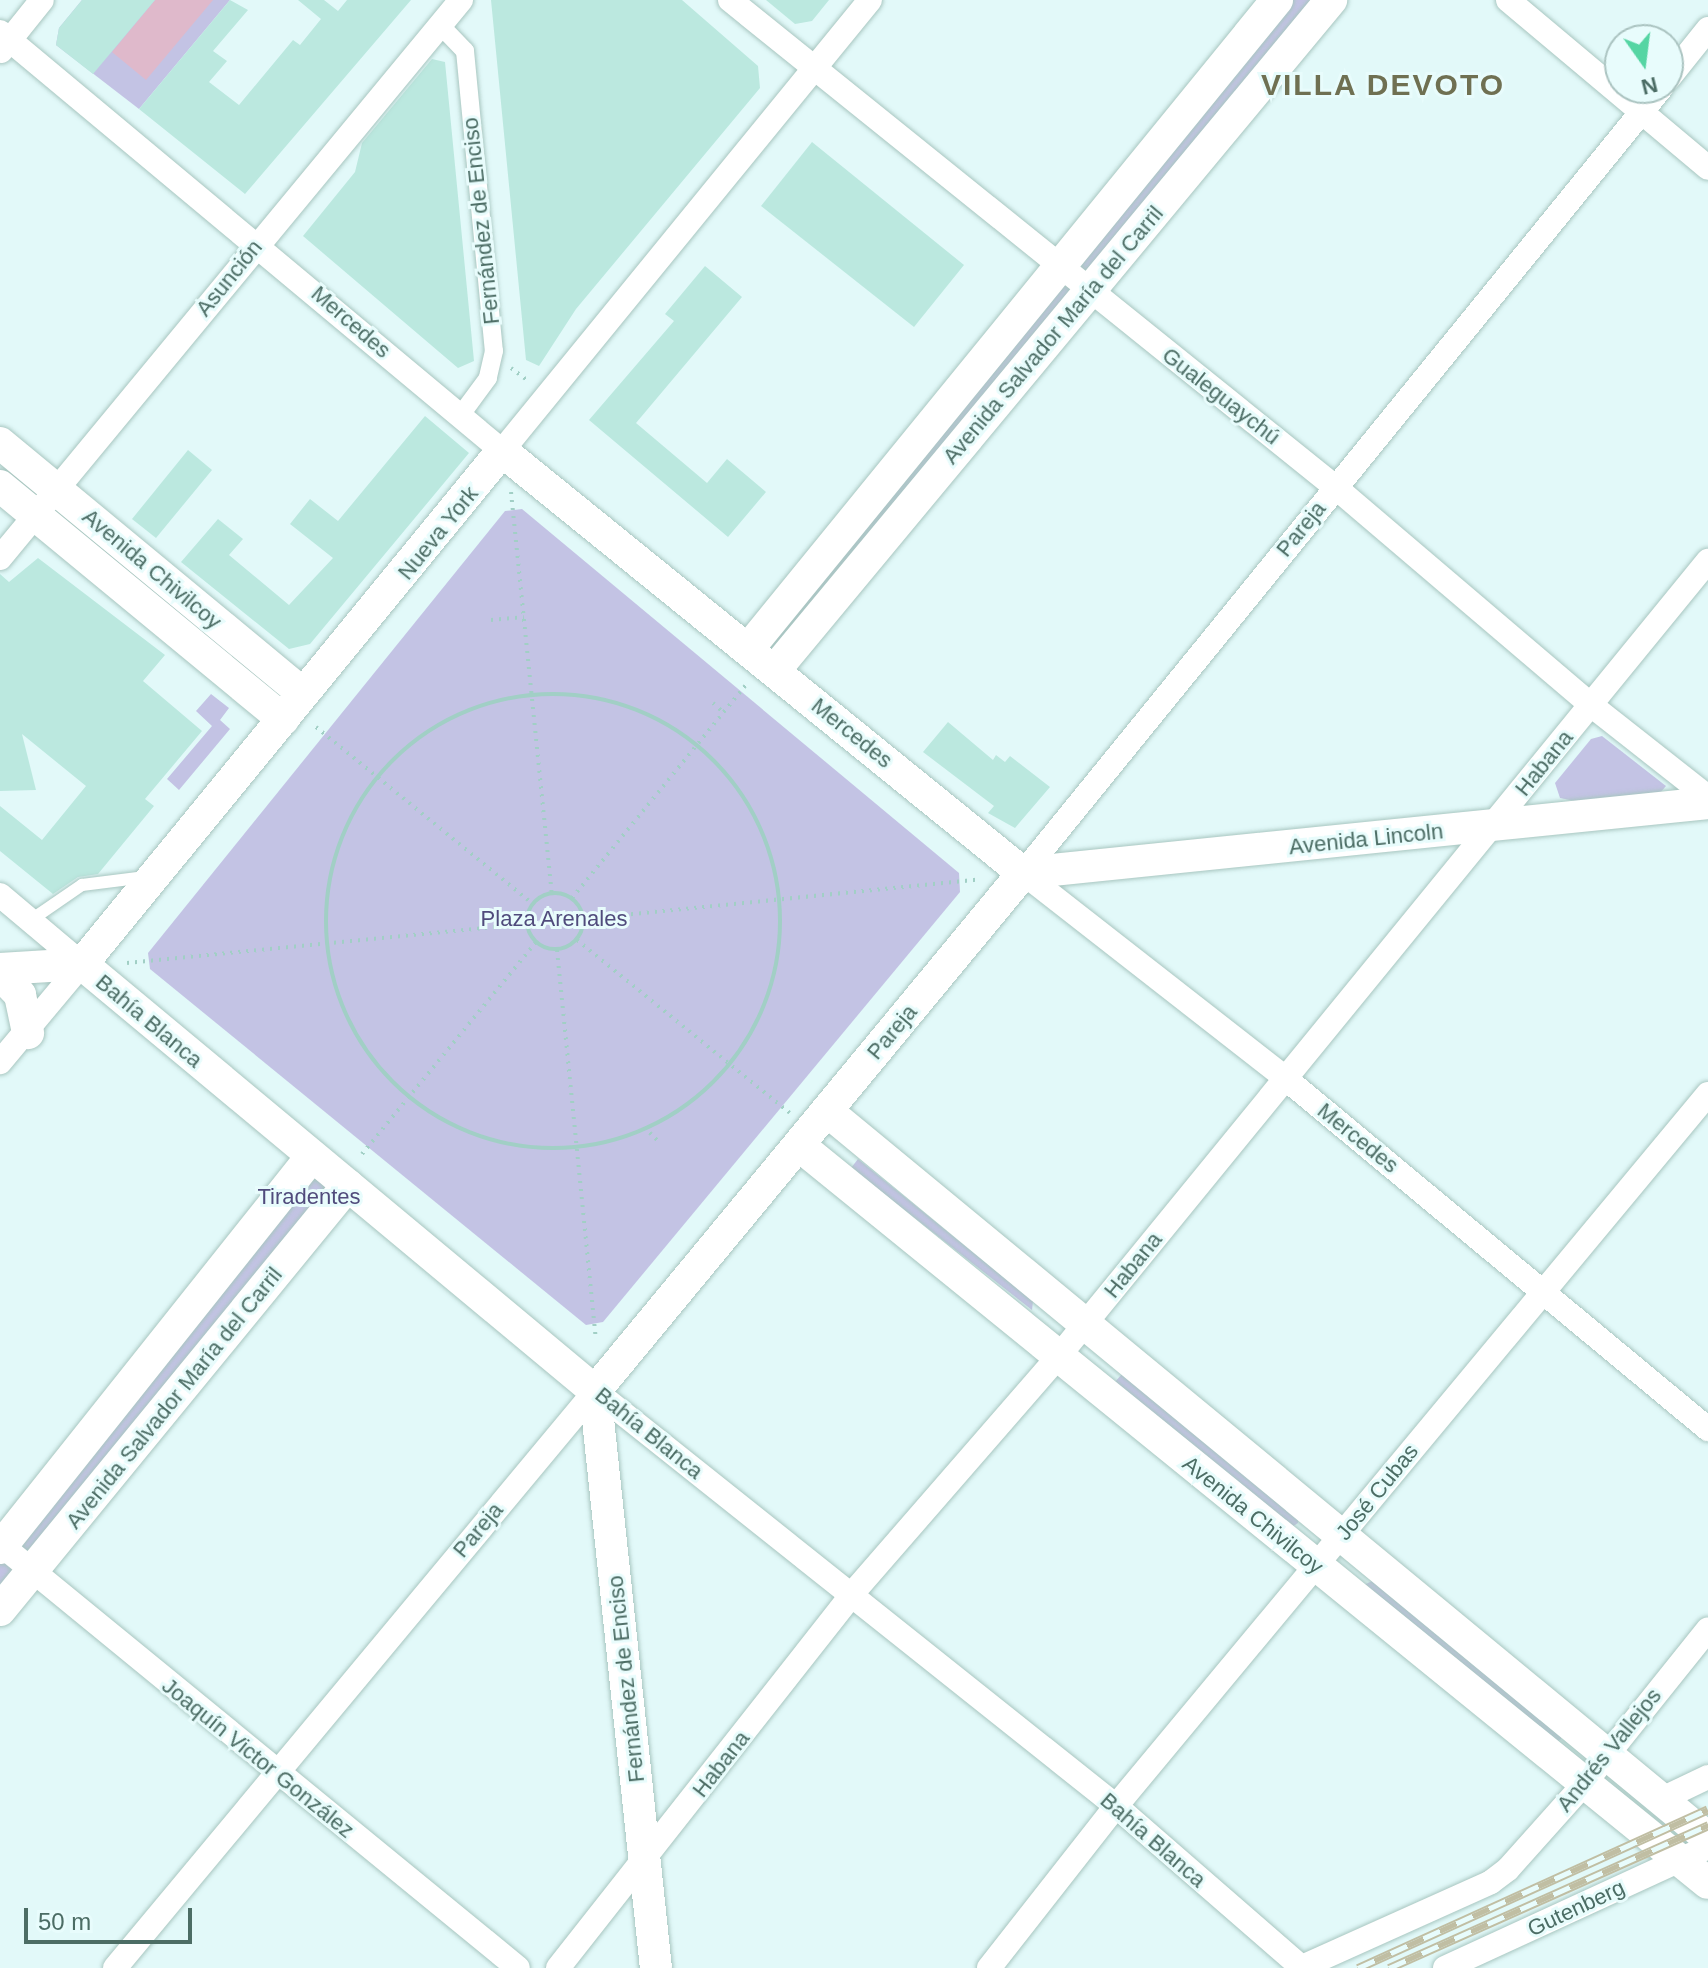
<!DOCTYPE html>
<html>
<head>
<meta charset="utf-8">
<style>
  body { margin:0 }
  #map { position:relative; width:1708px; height:1968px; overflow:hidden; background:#e2f9f9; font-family:Arial,sans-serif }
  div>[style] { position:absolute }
  .green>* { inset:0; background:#c3c3e4 }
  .water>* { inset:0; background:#dfb9cb }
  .building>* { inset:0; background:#bbe8df }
  .path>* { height:4px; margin-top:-2px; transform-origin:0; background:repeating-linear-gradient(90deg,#a1cfc5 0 2px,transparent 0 8px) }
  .path>.ring { margin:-2px; padding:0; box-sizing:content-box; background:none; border:4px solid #a1cfc5; border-radius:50% }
  .roads { filter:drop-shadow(0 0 2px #a8c6c0) drop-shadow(0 0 2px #a8c6c0) }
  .service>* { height:12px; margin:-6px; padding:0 6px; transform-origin:6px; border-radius:6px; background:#fff }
  .pedestrian>* { height:18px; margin:-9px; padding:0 9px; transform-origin:9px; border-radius:9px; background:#fff }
  .minor>* { height:24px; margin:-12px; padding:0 12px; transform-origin:12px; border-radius:12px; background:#fff }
  .tertiary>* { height:32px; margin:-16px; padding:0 16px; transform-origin:16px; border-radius:16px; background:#fff }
  .rail>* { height:9px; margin-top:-4.5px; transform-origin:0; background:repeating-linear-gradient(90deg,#e8fcfc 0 18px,#c0bea3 0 36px); box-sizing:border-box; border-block:2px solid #c0bea3 }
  span { translate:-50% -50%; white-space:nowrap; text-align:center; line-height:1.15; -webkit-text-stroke:6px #e8fcfc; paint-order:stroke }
  .street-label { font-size:22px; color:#4c6d65 }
  .park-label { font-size:22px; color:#504b7c }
  .district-label { font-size:30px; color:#6f7052; font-weight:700; letter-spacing:2px }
  .north { position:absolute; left:1604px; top:24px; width:80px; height:80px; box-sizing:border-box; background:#e8fcfc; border:2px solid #aac3c0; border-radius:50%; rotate:166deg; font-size:22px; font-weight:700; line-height:32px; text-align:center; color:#4c6d65 }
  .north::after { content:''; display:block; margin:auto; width:28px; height:36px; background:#55d5a3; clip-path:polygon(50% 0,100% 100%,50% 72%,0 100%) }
  .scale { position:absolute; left:24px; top:1908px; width:168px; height:36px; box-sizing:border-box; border:4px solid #4c6d65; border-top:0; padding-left:10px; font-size:24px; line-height:28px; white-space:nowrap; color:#4c6d65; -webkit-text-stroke:6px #e8fcfc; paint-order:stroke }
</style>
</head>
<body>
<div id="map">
  <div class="green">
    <div style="clip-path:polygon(82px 0,230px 0,139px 109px,56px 45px,59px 28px)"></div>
    <div style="clip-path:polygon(1277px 0,1331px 0,775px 670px,749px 648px)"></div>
    <div style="clip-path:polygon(522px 509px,959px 873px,960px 892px,603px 1322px,586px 1325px,150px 969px,148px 953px,505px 511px)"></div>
    <div style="clip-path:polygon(211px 694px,229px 708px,220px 720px,230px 729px,179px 790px,167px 779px,212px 726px,196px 711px)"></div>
    <div style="clip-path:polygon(1602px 736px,1666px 786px,1660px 793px,1579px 802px,1560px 798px,1555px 783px,1591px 739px)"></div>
    <div style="clip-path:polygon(312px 1156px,348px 1185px,0 1610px,0 1548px)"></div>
    <div style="clip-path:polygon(858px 1159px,1033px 1301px,1032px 1310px,851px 1168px)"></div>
    <div style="clip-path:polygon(1122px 1374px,1298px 1519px,1298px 1523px,1292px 1527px,1114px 1383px)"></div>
    <div style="clip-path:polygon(1372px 1581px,1561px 1737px,1561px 1739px,1557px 1742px,1364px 1585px)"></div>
  </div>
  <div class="water">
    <div style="clip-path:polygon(155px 0,213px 0,146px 80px,112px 52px)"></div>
  </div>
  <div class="building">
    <div style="clip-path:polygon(82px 0,155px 0,93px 74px,56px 45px,59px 28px)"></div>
    <div style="clip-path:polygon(230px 0,248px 10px,213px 51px,227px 61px,209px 82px,239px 105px,293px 40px,300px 45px,321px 19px,298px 0,324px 0,338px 11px,347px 0,411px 0,245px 194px,139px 109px)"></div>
    <div style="clip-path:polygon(491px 0,682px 0,758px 66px,760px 88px,576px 309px,539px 366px,526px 360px)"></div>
    <div style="clip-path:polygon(766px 0,829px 0,812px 21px,795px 24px)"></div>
    <div style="clip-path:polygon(432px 59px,445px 62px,474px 361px,458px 368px,303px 236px,355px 172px,362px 143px)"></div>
    <div style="clip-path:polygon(812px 142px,964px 265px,914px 327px,761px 206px)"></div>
    <div style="clip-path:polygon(705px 266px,742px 297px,636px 423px,707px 483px,727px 459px,766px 492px,728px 537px,589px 420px,674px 321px,665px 314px)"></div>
    <div style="clip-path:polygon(425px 416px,469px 453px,310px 644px,289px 649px,181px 562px,218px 519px,243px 539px,229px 555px,289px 605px,333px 558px,290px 524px,310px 499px,338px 521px)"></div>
    <div style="clip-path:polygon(188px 450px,212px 470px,156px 538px,132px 519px)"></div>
    <div style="clip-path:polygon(38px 558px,165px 655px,143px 681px,202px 731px,145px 799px,154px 806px,98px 874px,78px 877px,53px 894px,0 851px,0 806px,42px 840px,86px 786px,22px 734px,36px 790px,0 791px,0 574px,9px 582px)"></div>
    <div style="clip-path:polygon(948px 722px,993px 760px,996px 755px,1005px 762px,1010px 756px,1050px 787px,1015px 828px,988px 813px,994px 806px,923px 752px)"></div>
  </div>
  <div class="path">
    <div style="left:511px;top:368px;width:21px;rotate:37deg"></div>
    <div style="left:511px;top:492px;width:404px;rotate:84.2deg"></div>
    <div style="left:491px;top:620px;width:33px;rotate:-5deg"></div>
    <div class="ring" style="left:326px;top:694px;width:450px;height:450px"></div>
    <div style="left:713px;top:703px;width:13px;rotate:42deg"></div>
    <div style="left:316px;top:727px;width:280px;rotate:39.2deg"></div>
    <div class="ring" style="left:527px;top:893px;width:52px;height:52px"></div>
    <div style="left:572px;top:898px;width:275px;rotate:-50.8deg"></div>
    <div style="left:583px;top:919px;width:395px;rotate:-5.7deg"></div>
    <div style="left:577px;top:940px;width:274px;rotate:39.1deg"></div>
    <div style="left:557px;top:950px;width:391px;rotate:84.3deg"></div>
    <div style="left:127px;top:963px;width:402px;rotate:-5.6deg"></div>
    <div style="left:644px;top:1127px;width:20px;rotate:45deg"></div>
    <div style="left:362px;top:1154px;width:274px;rotate:-50.6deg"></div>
  </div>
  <div class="roads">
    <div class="service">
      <div style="left:31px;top:920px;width:62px;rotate:-34.5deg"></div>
      <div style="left:82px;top:885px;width:64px;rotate:-7.2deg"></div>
    </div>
    <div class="pedestrian">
      <div style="left:440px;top:25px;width:36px;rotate:46deg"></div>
      <div style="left:465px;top:51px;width:301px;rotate:84.5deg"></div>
      <div style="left:494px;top:351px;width:28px;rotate:103deg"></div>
      <div style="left:488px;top:378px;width:47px;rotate:126.4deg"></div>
    </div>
    <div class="minor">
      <div style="left:730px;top:0;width:777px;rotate:38.83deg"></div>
      <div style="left:1335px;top:487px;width:336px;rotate:40.4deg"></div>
      <div style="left:1591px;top:705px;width:149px;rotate:38.2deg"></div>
      <div style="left:1508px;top:0;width:261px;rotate:40deg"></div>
      <div style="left:0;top:32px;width:654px;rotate:39.85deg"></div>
      <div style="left:502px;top:451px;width:582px;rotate:-50.79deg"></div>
      <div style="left:1px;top:51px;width:65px;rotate:-51.2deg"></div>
      <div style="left:1668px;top:79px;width:64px;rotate:-51.3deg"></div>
      <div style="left:1661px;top:88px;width:1012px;rotate:129.1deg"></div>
      <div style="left:1023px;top:873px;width:333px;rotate:38deg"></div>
      <div style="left:1285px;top:1078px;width:550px;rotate:39.69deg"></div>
      <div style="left:0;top:558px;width:724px;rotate:-50.44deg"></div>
      <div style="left:0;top:895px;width:107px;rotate:40.1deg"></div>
      <div style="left:82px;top:964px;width:128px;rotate:129.9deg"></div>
      <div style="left:0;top:1544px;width:669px;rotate:39.3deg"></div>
      <div style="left:1662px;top:1799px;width:51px;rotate:-25.6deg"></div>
      <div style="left:115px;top:1968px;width:751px;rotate:-50.24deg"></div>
      <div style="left:595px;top:1391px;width:666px;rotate:38.54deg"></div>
      <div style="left:1116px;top:1806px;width:245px;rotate:41deg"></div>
      <div style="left:558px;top:1968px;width:474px;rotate:-51.8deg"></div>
      <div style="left:851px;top:1595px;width:315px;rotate:-49deg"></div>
      <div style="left:1058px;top:1357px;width:1028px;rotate:-50.77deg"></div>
      <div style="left:989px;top:1968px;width:206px;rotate:-51.9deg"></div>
      <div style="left:1116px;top:1806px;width:926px;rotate:-50.26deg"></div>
      <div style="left:1300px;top:1968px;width:209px;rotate:-24.2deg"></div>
      <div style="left:1491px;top:1882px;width:21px;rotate:-37deg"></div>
      <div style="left:1508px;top:1869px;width:114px;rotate:-48.2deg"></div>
      <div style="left:1584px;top:1784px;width:198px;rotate:-51.3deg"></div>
      <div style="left:1445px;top:1968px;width:289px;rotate:-24.7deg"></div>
    </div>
    <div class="tertiary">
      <div style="left:0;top:443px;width:393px;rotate:39.6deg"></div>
      <div style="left:0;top:486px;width:367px;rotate:39.5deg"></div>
      <div style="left:749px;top:648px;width:836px;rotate:-50.83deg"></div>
      <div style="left:775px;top:670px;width:871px;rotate:-50.31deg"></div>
      <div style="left:1023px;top:873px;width:689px;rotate:-5.83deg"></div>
      <div style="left:82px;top:964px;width:663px;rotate:-50.69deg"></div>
      <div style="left:502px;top:451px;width:670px;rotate:39.01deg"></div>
      <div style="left:82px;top:964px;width:667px;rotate:39.77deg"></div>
      <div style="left:0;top:969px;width:82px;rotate:-3.5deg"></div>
      <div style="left:0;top:974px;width:29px;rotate:46deg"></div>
      <div style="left:20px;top:995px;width:39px;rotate:78deg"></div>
      <div style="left:827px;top:1111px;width:1142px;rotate:39.53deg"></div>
      <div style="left:800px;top:1146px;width:1169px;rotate:39.07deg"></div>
      <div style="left:595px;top:1391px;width:672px;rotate:-50.43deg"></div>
      <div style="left:595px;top:1391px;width:580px;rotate:83.97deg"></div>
      <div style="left:0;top:1548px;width:501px;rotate:-51.48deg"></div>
      <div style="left:0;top:1610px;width:549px;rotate:-50.69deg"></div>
    </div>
  </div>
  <div class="rail">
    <div style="left:1358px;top:1968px;width:384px;rotate:-24.4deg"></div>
    <div style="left:1389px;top:1968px;width:350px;rotate:-24.1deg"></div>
  </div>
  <div class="street-label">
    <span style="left:481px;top:221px;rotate:-96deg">Fernández de Enciso</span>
    <span style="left:229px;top:278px;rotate:-51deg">Asunción</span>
    <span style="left:351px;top:322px;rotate:41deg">Mercedes</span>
    <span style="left:1053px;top:335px;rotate:-50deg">Avenida Salvador María del Carril</span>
    <span style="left:1221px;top:396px;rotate:38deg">Gualeguaychú</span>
    <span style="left:1301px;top:529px;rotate:-51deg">Pareja</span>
    <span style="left:438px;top:533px;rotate:-51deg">Nueva York</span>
    <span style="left:152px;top:569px;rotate:40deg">Avenida Chivilcoy</span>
    <span style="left:852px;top:733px;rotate:39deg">Mercedes</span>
    <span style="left:1544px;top:763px;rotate:-51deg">Habana</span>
    <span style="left:1366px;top:839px;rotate:-6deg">Avenida Lincoln</span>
    <span style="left:149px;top:1021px;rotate:40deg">Bahía Blanca</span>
    <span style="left:892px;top:1032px;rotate:-50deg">Pareja</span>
    <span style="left:1358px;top:1138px;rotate:39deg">Mercedes</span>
    <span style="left:1133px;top:1265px;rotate:-51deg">Habana</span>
    <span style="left:174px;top:1398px;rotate:-51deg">Avenida Salvador María del Carril</span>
    <span style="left:649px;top:1433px;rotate:39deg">Bahía Blanca</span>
    <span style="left:1377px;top:1492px;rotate:-51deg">José Cubas</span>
    <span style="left:1253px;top:1515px;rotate:39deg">Avenida Chivilcoy</span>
    <span style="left:478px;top:1530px;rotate:-50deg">Pareja</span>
    <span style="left:626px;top:1679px;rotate:-96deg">Fernández de Enciso</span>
    <span style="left:1609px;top:1750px;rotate:-51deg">Andrés Vallejos</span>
    <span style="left:258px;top:1758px;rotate:39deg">Joaquín Victor González</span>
    <span style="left:721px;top:1764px;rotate:-52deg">Habana</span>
    <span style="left:1153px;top:1840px;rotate:41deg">Bahía Blanca</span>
    <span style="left:1576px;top:1908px;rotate:-25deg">Gutenberg</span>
  </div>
  <div class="park-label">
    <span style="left:554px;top:919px">Plaza Arenales</span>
    <span style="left:309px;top:1197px">Tiradentes</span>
  </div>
  <div class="district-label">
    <span style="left:1383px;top:85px">VILLA DEVOTO</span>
  </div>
  <div class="north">N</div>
  <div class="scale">50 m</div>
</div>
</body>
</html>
